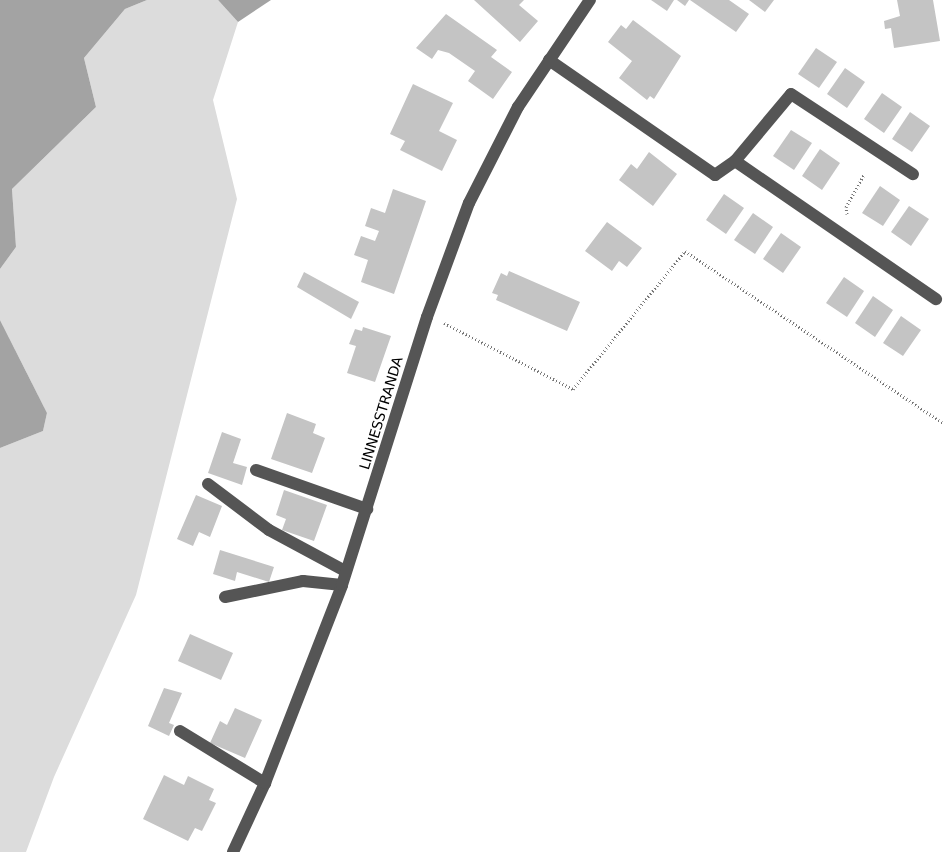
<!DOCTYPE html>
<html>
<head>
<meta charset="utf-8">
<style>
  body { margin:0 }
  #map { position:relative; width:943px; height:852px; overflow:hidden; background:#fff; font-family:"DejaVu Sans",sans-serif }
  div>[style] { position:absolute }
  .green>* { inset:0; background:#dcdcdc }
  .water>* { inset:0; background:#a3a3a3 }
  .building>* { inset:0; background:#c4c4c4 }
  .path>* { height:3px; margin-top:-1.5px; transform-origin:0; background:repeating-linear-gradient(90deg,#777 0 1px,transparent 0 3.5px) }
  .minor>* { height:12px; margin:-6px; padding:0 6px; transform-origin:6px; border-radius:6px; background:#555 }
  span { translate:-50% -50%; white-space:nowrap; text-align:center; line-height:1.15; -webkit-text-stroke:4px #fff; paint-order:stroke }
  .street-label { font-size:14px; color:#000 }
</style>
</head>
<body>
<div id="map">
  <div class="green">
    <div style="clip-path:polygon(147px 0,218px 0,238px 22px,213px 100px,237px 199px,136px 595px,54px 777px,26px 852px,0 852px,0 448px,43px 431px,47px 413px,0 320px,0 269px,16px 247px,12px 189px,96px 107px,84px 58px,125px 9px)"></div>
  </div>
  <div class="water">
    <div style="clip-path:polygon(0 0,147px 0,125px 9px,84px 58px,96px 107px,12px 189px,16px 247px,0 269px)"></div>
    <div style="clip-path:polygon(218px 0,271px 0,238px 22px)"></div>
    <div style="clip-path:polygon(0 320px,47px 413px,43px 431px,0 448px)"></div>
  </div>
  <div class="building">
    <div style="clip-path:polygon(474px 0,524px 0,519px 5px,538px 21px,520px 42px)"></div>
    <div style="clip-path:polygon(651px 0,674px 0,667px 11px)"></div>
    <div style="clip-path:polygon(677px 0,689px 0,685px 6px)"></div>
    <div style="clip-path:polygon(690px 0,729px 0,749px 14px,736px 32px)"></div>
    <div style="clip-path:polygon(749px 0,774px 0,765px 12px)"></div>
    <div style="clip-path:polygon(897px 0,933px 0,940px 41px,894px 48px,891px 28px,885px 29px,884px 21px,900px 16px)"></div>
    <div style="clip-path:polygon(446px 14px,497px 50px,491px 57px,512px 72px,493px 99px,468px 81px,475px 71px,449px 53px,438px 50px,432px 59px,416px 48px)"></div>
    <div style="clip-path:polygon(633px 20px,681px 56px,654px 99px,650px 96px,647px 100px,619px 78px,632px 61px,608px 42px,621px 25px,626px 29px)"></div>
    <div style="clip-path:polygon(816px 48px,837px 62px,819px 88px,798px 74px)"></div>
    <div style="clip-path:polygon(845px 68px,865px 82px,847px 108px,827px 94px)"></div>
    <div style="clip-path:polygon(413px 84px,453px 103px,439px 131px,457px 140px,442px 171px,400px 150px,405px 141px,390px 134px)"></div>
    <div style="clip-path:polygon(882px 93px,902px 107px,884px 133px,864px 119px)"></div>
    <div style="clip-path:polygon(910px 112px,930px 126px,912px 152px,892px 139px)"></div>
    <div style="clip-path:polygon(791px 130px,812px 143px,794px 170px,773px 156px)"></div>
    <div style="clip-path:polygon(820px 149px,840px 163px,822px 190px,802px 176px)"></div>
    <div style="clip-path:polygon(649px 152px,677px 174px,653px 206px,619px 180px,631px 164px,637px 169px)"></div>
    <div style="clip-path:polygon(880px 186px,900px 200px,883px 226px,862px 213px)"></div>
    <div style="clip-path:polygon(393px 189px,426px 201px,394px 294px,361px 282px,368px 260px,354px 255px,361px 236px,375px 241px,379px 231px,365px 226px,371px 208px,385px 213px)"></div>
    <div style="clip-path:polygon(724px 194px,744px 208px,726px 234px,706px 220px)"></div>
    <div style="clip-path:polygon(909px 206px,929px 219px,911px 246px,891px 232px)"></div>
    <div style="clip-path:polygon(753px 213px,773px 227px,755px 254px,734px 240px)"></div>
    <div style="clip-path:polygon(607px 222px,642px 248px,627px 267px,619px 261px,612px 271px,585px 251px)"></div>
    <div style="clip-path:polygon(781px 233px,801px 247px,783px 273px,763px 259px)"></div>
    <div style="clip-path:polygon(509px 271px,580px 302px,567px 331px,496px 300px,498px 295px,492px 293px,501px 273px,507px 276px)"></div>
    <div style="clip-path:polygon(304px 272px,359px 302px,351px 319px,297px 287px)"></div>
    <div style="clip-path:polygon(844px 277px,864px 291px,847px 317px,826px 303px)"></div>
    <div style="clip-path:polygon(873px 296px,893px 310px,875px 337px,855px 323px)"></div>
    <div style="clip-path:polygon(901px 316px,921px 330px,903px 356px,883px 343px)"></div>
    <div style="clip-path:polygon(363px 327px,391px 336px,375px 382px,347px 373px,356px 346px,349px 344px,355px 329px,362px 331px)"></div>
    <div style="clip-path:polygon(287px 413px,316px 424px,313px 433px,325px 438px,312px 473px,271px 459px)"></div>
    <div style="clip-path:polygon(222px 432px,241px 439px,233px 463px,247px 467px,242px 485px,208px 473px)"></div>
    <div style="clip-path:polygon(284px 490px,327px 505px,314px 541px,282px 530px,286px 519px,276px 515px)"></div>
    <div style="clip-path:polygon(196px 495px,222px 506px,210px 537px,199px 532px,193px 546px,177px 539px)"></div>
    <div style="clip-path:polygon(220px 550px,274px 567px,269px 582px,237px 572px,235px 581px,213px 574px)"></div>
    <div style="clip-path:polygon(190px 634px,233px 653px,221px 680px,178px 661px)"></div>
    <div style="clip-path:polygon(164px 688px,182px 693px,169px 723px,174px 725px,169px 736px,148px 726px)"></div>
    <div style="clip-path:polygon(235px 708px,262px 720px,245px 758px,210px 743px,220px 721px,227px 725px)"></div>
    <div style="clip-path:polygon(164px 775px,184px 785px,188px 776px,214px 789px,209px 800px,216px 803px,202px 831px,195px 828px,188px 841px,143px 819px)"></div>
  </div>
  <div class="path">
    <div style="left:847px;top:214px;width:7px;rotate:-98deg"></div>
    <div style="left:846px;top:207px;width:38px;rotate:-61deg"></div>
    <div style="left:444px;top:323px;width:145px;rotate:27.1deg"></div>
    <div style="left:573px;top:389px;width:178px;rotate:-50.9deg"></div>
    <div style="left:685px;top:251px;width:310px;rotate:33.7deg"></div>
  </div>
  <div class="minor">
    <div style="left:549px;top:60px;width:202px;rotate:34.7deg"></div>
    <div style="left:715px;top:175px;width:24px;rotate:-35deg"></div>
    <div style="left:735px;top:161px;width:87px;rotate:-50.1deg"></div>
    <div style="left:791px;top:94px;width:146px;rotate:33.3deg"></div>
    <div style="left:735px;top:161px;width:244px;rotate:34.5deg"></div>
    <div style="left:256px;top:470px;width:118px;rotate:19.4deg"></div>
    <div style="left:208px;top:484px;width:76px;rotate:37deg"></div>
    <div style="left:269px;top:530px;width:86px;rotate:28.3deg"></div>
    <div style="left:225px;top:597px;width:80px;rotate:-11.6deg"></div>
    <div style="left:303px;top:581px;width:39px;rotate:6deg"></div>
    <div style="left:180px;top:731px;width:100px;rotate:31.5deg"></div>
    <div style="left:233px;top:852px;width:76px;rotate:-65.1deg"></div>
    <div style="left:265px;top:783px;width:212px;rotate:-68.7deg"></div>
    <div style="left:342px;top:585px;width:281px;rotate:-72.4deg"></div>
    <div style="left:427px;top:317px;width:121px;rotate:-69.8deg"></div>
    <div style="left:469px;top:203px;width:108px;rotate:-63deg"></div>
    <div style="left:518px;top:107px;width:129px;rotate:-56.1deg"></div>
  </div>
  <div class="street-label">
    <span style="left:381px;top:413px;rotate:-73deg">LINNESSTRANDA</span>
  </div>
</div>
</body>
</html>
